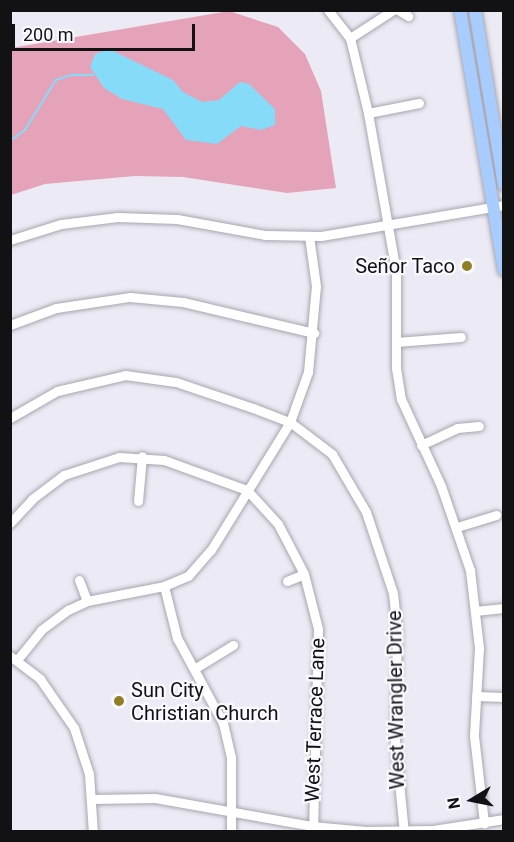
<!DOCTYPE html>
<html>
<head>
<meta charset="utf-8">
<style>
  body { margin:0 }
  #map { position:relative; width:514px; height:842px; overflow:hidden; background:#ecebf5; font-family:Roboto,sans-serif }
  div>[style] { position:absolute }
  .green>* { inset:0; background:#e5a3ba }
  .water>* { inset:0; background:#86dbf9 }
  .stream>* { height:1.5px; margin:-0.75px; padding:0 0.75px; transform-origin:0.75px; border-radius:0.75px; background:#86dbf9 }
  .roads { filter:drop-shadow(0 0 2px #a7a6b0) drop-shadow(0 0 2px #a7a6b0) }
  .minor>* { height:9px; margin:-4.5px; padding:0 4.5px; transform-origin:4.5px; border-radius:4.5px; background:#fff }
  .major>* { height:12px; margin:-6px; padding:0 6px; transform-origin:6px; border-radius:6px; background:#a7ccfd }
  .dots>* { width:16px; height:16px; translate:-50% -50%; box-sizing:border-box; border:3px solid #f9f9ff; border-radius:50% }
  span { translate:-50% -50%; white-space:nowrap; text-align:center; line-height:1.15; -webkit-text-stroke:4.5px #f9f9ff; paint-order:stroke }
  .poi-label { font-size:20px; color:#121215 }
  .right { translate:-100% -50%; text-align:right }
  .left { translate:0 -50%; text-align:left }
  .street-label { font-size:20px; color:#121215 }
  .frame { position:absolute; inset:0; border:12px solid #121215; pointer-events:none }
  .north { position:absolute; left:442px; top:770px; width:60px; height:60px; -webkit-text-stroke:4px #f9f9ff; paint-order:stroke; rotate:260deg; font-size:16px; font-weight:700; line-height:24px; text-align:center; color:#121215 }
  .north::after { content:''; display:block; margin:auto; width:21px; height:27px; background:#121215; clip-path:polygon(50% 0,100% 100%,50% 72%,0 100%) }
  .scale { position:absolute; left:12px; top:24px; width:183px; height:27px; box-sizing:border-box; border:3px solid #121215; border-top:0; padding-left:8px; font-size:18px; line-height:21px; white-space:nowrap; color:#121215; -webkit-text-stroke:4px #f9f9ff; paint-order:stroke }
</style>
</head>
<body>
<div id="map">
  <div class="green">
    <div style="clip-path:polygon(229px 11px,278px 27px,305px 54px,321px 91px,336px 188px,287px 193px,183px 177px,135px 176px,45px 184px,11px 195px,11px 48px)"></div>
  </div>
  <div class="water">
    <div style="clip-path:polygon(109px 49px,173px 80px,183px 92px,202px 102px,219px 100px,240px 82px,249px 84px,275px 109px,275px 125px,261px 130px,241px 126px,217px 144px,186px 140px,163px 109px,122px 99px,104px 88px,90px 67px,95px 54px)"></div>
  </div>
  <div class="stream">
    <div style="left:10px;top:141px;width:19px;rotate:-36deg"></div>
    <div style="left:25px;top:130px;width:59px;rotate:-58.2deg"></div>
    <div style="left:56px;top:80px;width:16px;rotate:-18deg"></div>
    <div style="left:71px;top:75px;width:22px"></div>
  </div>
  <div class="roads">
    <div class="minor">
      <div style="left:328px;top:10px;width:36px;rotate:52deg"></div>
      <div style="left:350px;top:38px;width:77px;rotate:76.5deg"></div>
      <div style="left:368px;top:113px;width:160px;rotate:80deg"></div>
      <div style="left:396px;top:271px;width:97px;rotate:90deg"></div>
      <div style="left:396px;top:368px;width:31px;rotate:81deg"></div>
      <div style="left:401px;top:399px;width:96px;rotate:65.3deg"></div>
      <div style="left:441px;top:486px;width:89px;rotate:71deg"></div>
      <div style="left:470px;top:570px;width:79px;rotate:83.4deg"></div>
      <div style="left:479px;top:648px;width:88px;rotate:93.3deg"></div>
      <div style="left:474px;top:736px;width:88px;rotate:83.4deg"></div>
      <div style="left:398px;top:10px;width:12px;rotate:31deg"></div>
      <div style="left:350px;top:38px;width:51px;rotate:-33.1deg"></div>
      <div style="left:368px;top:113px;width:52px;rotate:-11.1deg"></div>
      <div style="left:10px;top:240px;width:53px;rotate:-17.4deg"></div>
      <div style="left:61px;top:224px;width:57px;rotate:-7deg"></div>
      <div style="left:118px;top:217px;width:59px;rotate:1.9deg"></div>
      <div style="left:177px;top:219px;width:89px;rotate:10.3deg"></div>
      <div style="left:265px;top:235px;width:56px;rotate:1deg"></div>
      <div style="left:321px;top:236px;width:186px;rotate:-9.6deg"></div>
      <div style="left:10px;top:325px;width:49px;rotate:-20.3deg"></div>
      <div style="left:56px;top:308px;width:75px;rotate:-8.5deg"></div>
      <div style="left:130px;top:297px;width:53px;rotate:5.4deg"></div>
      <div style="left:183px;top:302px;width:135px;rotate:13.3deg"></div>
      <div style="left:396px;top:342px;width:65px;rotate:-4.4deg"></div>
      <div style="left:10px;top:418px;width:54px;rotate:-29.9deg"></div>
      <div style="left:57px;top:391px;width:70px;rotate:-13.2deg"></div>
      <div style="left:125px;top:375px;width:51px;rotate:7.8deg"></div>
      <div style="left:176px;top:382px;width:81px;rotate:18.7deg"></div>
      <div style="left:253px;top:408px;width:40px;rotate:21deg"></div>
      <div style="left:290px;top:422px;width:53px;rotate:37.3deg"></div>
      <div style="left:332px;top:454px;width:67px;rotate:59.6deg"></div>
      <div style="left:366px;top:512px;width:85px;rotate:71.6deg"></div>
      <div style="left:393px;top:593px;width:37px;rotate:84deg"></div>
      <div style="left:397px;top:630px;width:111px;rotate:91deg"></div>
      <div style="left:395px;top:741px;width:91px;rotate:84.4deg"></div>
      <div style="left:421px;top:445px;width:40px;rotate:-25deg"></div>
      <div style="left:457px;top:428px;width:22px;rotate:-5deg"></div>
      <div style="left:138px;top:501px;width:45px;rotate:-84.9deg"></div>
      <div style="left:10px;top:523px;width:33px;rotate:-47deg"></div>
      <div style="left:32px;top:499px;width:40px;rotate:-37deg"></div>
      <div style="left:64px;top:475px;width:58px;rotate:-18.1deg"></div>
      <div style="left:119px;top:457px;width:45px;rotate:3.8deg"></div>
      <div style="left:164px;top:460px;width:88px;rotate:19.9deg"></div>
      <div style="left:247px;top:490px;width:46px;rotate:47.6deg"></div>
      <div style="left:278px;top:524px;width:56px;rotate:62.5deg"></div>
      <div style="left:304px;top:574px;width:57px;rotate:75.7deg"></div>
      <div style="left:318px;top:629px;width:203px;rotate:91.4deg"></div>
      <div style="left:457px;top:527px;width:41px;rotate:-17.1deg"></div>
      <div style="left:79px;top:580px;width:22px;rotate:69deg"></div>
      <div style="left:287px;top:581px;width:18px;rotate:-22deg"></div>
      <div style="left:164px;top:586px;width:54px;rotate:76deg"></div>
      <div style="left:177px;top:638px;width:97px;rotate:61.6deg"></div>
      <div style="left:223px;top:723px;width:35px;rotate:77deg"></div>
      <div style="left:231px;top:757px;width:75px;rotate:90deg"></div>
      <div style="left:475px;top:611px;width:29px;rotate:-6deg"></div>
      <div style="left:10px;top:656px;width:38px;rotate:37deg"></div>
      <div style="left:40px;top:679px;width:60px;rotate:55.2deg"></div>
      <div style="left:74px;top:728px;width:48px;rotate:71.9deg"></div>
      <div style="left:89px;top:774px;width:58px;rotate:86.1deg"></div>
      <div style="left:17px;top:660px;width:38px;rotate:-51deg"></div>
      <div style="left:41px;top:630px;width:34px;rotate:-37deg"></div>
      <div style="left:68px;top:610px;width:21px;rotate:-25deg"></div>
      <div style="left:87px;top:601px;width:78px;rotate:-11deg"></div>
      <div style="left:164px;top:586px;width:26px;rotate:-23deg"></div>
      <div style="left:188px;top:576px;width:35px;rotate:-49deg"></div>
      <div style="left:211px;top:550px;width:150px;rotate:-58.3deg"></div>
      <div style="left:290px;top:422px;width:53px;rotate:-70.2deg"></div>
      <div style="left:308px;top:372px;width:86px;rotate:-84.7deg"></div>
      <div style="left:316px;top:286px;width:50px;rotate:-98deg"></div>
      <div style="left:194px;top:669px;width:46px;rotate:-31.6deg"></div>
      <div style="left:476px;top:696px;width:28px;rotate:2deg"></div>
      <div style="left:92px;top:799px;width:63px;rotate:-0.9deg"></div>
      <div style="left:155px;top:798px;width:159px;rotate:10.1deg"></div>
      <div style="left:312px;top:826px;width:54px;rotate:5.3deg"></div>
      <div style="left:366px;top:831px;width:67px;rotate:-0.9deg"></div>
      <div style="left:433px;top:830px;width:72px;rotate:-8.8deg"></div>
    </div>
    <div class="major">
      <div style="left:460px;top:10px;width:264px;rotate:80.4deg"></div>
      <div style="left:475px;top:10px;width:177px;rotate:80.6deg"></div>
    </div>
  </div>
  <div class="dots">
    <div style="left:467px;top:266px;background:#917f26"></div>
    <div style="left:119px;top:701px;background:#917f26"></div>
  </div>
  <div class="poi-label">
    <span class="right" style="left:455px;top:266px">Señor Taco</span>
    <span class="left" style="left:131px;top:702px">Sun City<br>Christian Church</span>
  </div>
  <div class="street-label">
    <span style="left:396px;top:700px;rotate:-91deg">West Wrangler Drive</span>
    <span style="left:315px;top:720px;rotate:-88deg">West Terrace Lane</span>
  </div>
  <div class="frame"></div>
  <div class="north">N</div>
  <div class="scale">200 m</div>
</div>
</body>
</html>
